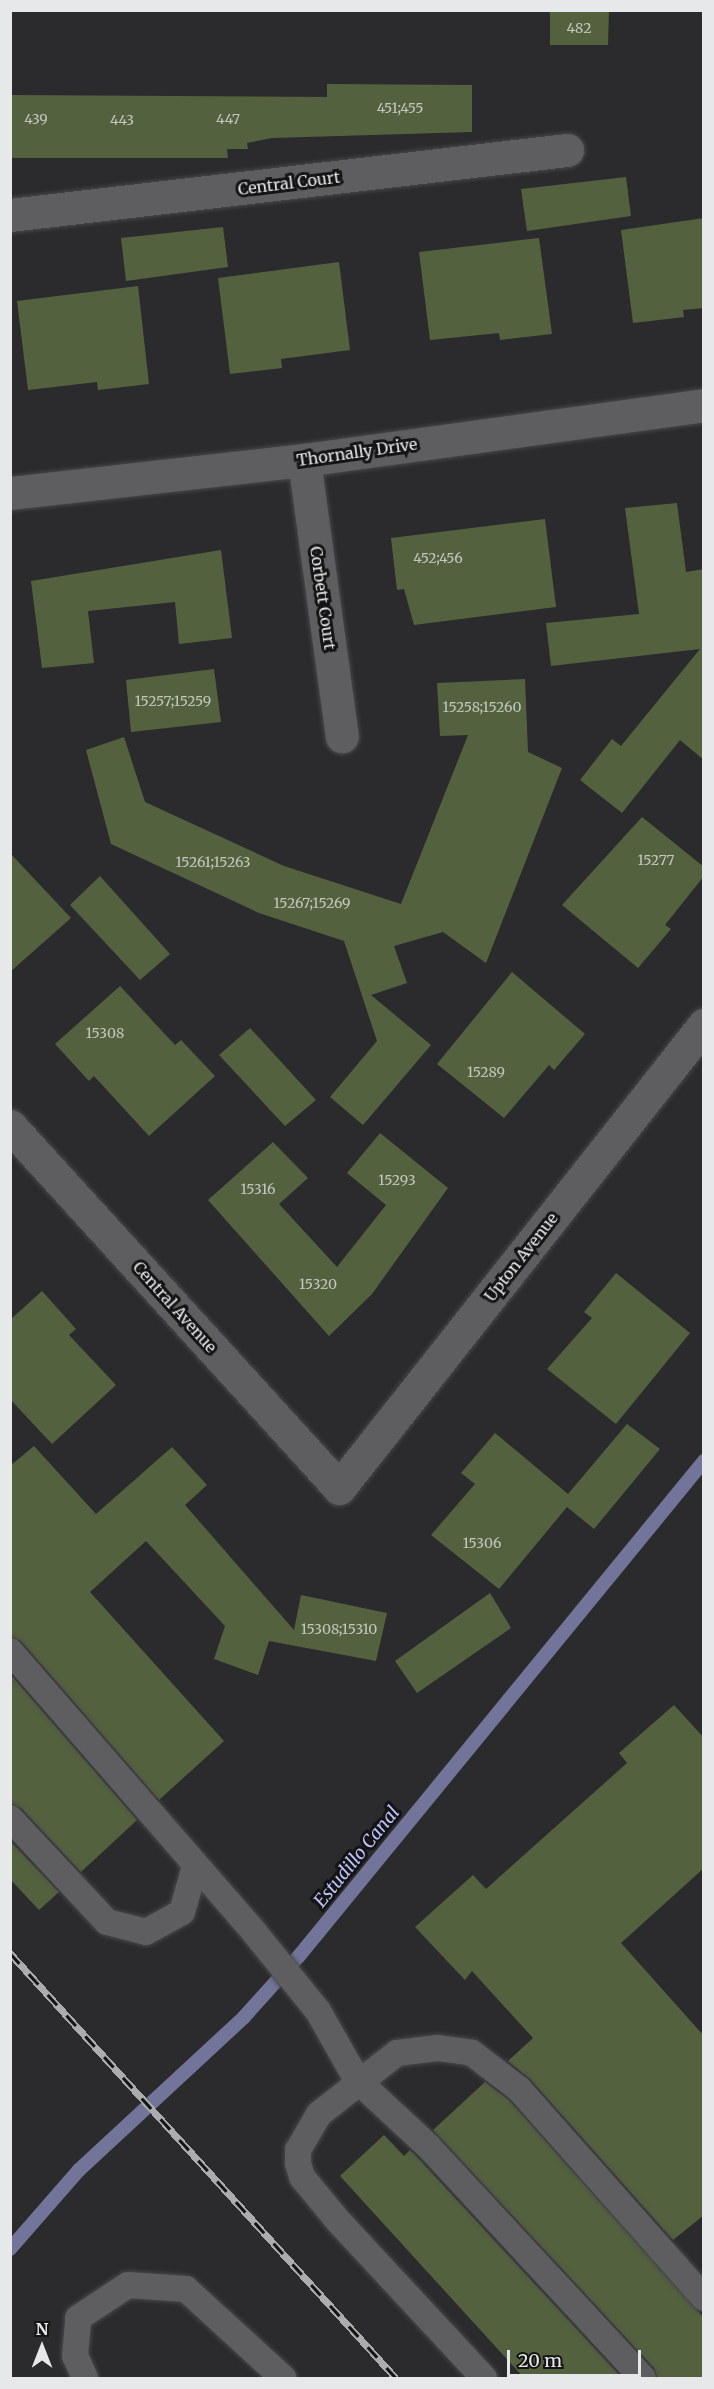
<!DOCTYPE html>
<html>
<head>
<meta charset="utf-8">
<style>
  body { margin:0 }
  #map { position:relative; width:714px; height:2389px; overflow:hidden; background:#2b2b2e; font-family:Merriweather,serif }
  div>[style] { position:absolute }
  .stream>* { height:14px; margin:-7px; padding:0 7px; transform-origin:7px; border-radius:7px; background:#727599 }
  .building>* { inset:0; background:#54613f }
  .roads { filter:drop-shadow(0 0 2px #464749) drop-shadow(0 0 2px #464749) }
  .service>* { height:26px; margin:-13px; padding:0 13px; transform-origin:13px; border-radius:13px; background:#5e5e61 }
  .minor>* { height:33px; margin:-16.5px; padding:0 16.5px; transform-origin:16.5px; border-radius:16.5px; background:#5e5e61 }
  .rail>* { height:7px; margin-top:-3.5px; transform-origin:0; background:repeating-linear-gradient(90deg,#141415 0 14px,#acacae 0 28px); box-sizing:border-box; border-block:2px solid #acacae }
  span { translate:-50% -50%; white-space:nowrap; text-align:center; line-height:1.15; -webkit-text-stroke:6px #141415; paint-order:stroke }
  .number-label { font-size:14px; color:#c2c6be }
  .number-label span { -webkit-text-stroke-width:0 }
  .street-label { font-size:16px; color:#e7e8e9 }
  .water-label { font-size:18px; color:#bdc2fe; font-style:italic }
  .frame { position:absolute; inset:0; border:12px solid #e7e8e9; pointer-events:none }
  .north { position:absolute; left:12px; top:2317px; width:60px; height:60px; -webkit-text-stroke:4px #141415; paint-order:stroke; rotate:0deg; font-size:16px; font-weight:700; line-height:24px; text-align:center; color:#e7e8e9 }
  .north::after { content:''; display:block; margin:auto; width:21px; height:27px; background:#e7e8e9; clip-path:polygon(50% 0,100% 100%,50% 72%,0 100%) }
  .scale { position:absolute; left:507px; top:2350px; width:134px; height:27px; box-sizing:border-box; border:3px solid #e7e8e9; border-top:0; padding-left:8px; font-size:18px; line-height:21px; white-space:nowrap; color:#e7e8e9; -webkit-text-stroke:4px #141415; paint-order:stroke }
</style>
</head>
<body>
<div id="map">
  <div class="stream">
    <div style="left:10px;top:2249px;width:105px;rotate:-48.9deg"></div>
    <div style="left:79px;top:2170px;width:225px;rotate:-42.8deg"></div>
    <div style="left:244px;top:2017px;width:82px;rotate:-48deg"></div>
    <div style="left:299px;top:1956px;width:640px;rotate:-50.71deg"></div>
  </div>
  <div class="building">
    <div style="clip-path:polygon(550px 10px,609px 10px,608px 45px,550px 45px)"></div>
    <div style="clip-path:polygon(327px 84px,472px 85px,472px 132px,272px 138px,247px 143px,248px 149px,227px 149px,228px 158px,10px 158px,10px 95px,327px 97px)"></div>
    <div style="clip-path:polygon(626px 177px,631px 216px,527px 231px,521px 189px)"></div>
    <div style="clip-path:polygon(704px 218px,704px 308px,683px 310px,684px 317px,633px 323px,621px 230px)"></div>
    <div style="clip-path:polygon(223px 227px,228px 267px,126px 281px,121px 238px)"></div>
    <div style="clip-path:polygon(539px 238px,552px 334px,500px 340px,499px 333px,430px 340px,419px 252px)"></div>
    <div style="clip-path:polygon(339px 262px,350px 350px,281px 359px,282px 368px,230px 374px,218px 278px)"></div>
    <div style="clip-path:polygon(138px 286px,149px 384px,98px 390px,97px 382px,28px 390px,17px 301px)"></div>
    <div style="clip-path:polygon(677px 503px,686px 572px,704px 569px,704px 760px,680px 740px,622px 813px,580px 780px,612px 739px,621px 746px,700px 649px,551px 666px,546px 623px,639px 614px,625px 508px)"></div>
    <div style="clip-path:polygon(545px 519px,556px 607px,414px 625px,404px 589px,397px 590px,391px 538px)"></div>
    <div style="clip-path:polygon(221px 550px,232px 638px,179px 644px,175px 602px,88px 611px,94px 663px,42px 668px,31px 581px)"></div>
    <div style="clip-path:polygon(214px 669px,221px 722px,131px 732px,126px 680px)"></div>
    <div style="clip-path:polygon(525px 679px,528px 752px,562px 768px,486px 963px,443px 932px,394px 946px,407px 983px,371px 995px,431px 1045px,363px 1125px,330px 1097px,377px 1041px,344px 941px,259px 913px,111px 844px,86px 750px,124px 737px,145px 802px,284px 866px,401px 904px,468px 735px,440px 736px,437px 683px)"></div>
    <div style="clip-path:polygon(642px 817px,704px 867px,704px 876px,665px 925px,671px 929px,638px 968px,562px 905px)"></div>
    <div style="clip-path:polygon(10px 853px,71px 918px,10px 972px)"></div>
    <div style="clip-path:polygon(100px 876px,170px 954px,140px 980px,70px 905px)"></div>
    <div style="clip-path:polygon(512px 972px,585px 1034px,554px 1070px,549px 1065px,504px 1118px,437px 1064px)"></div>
    <div style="clip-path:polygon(120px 986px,175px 1045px,181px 1040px,215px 1076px,149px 1136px,94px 1076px,89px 1081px,55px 1044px)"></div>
    <div style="clip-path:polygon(250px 1028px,316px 1100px,285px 1126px,219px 1055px)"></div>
    <div style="clip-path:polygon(380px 1133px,448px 1188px,372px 1294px,329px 1336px,208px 1200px,273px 1142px,308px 1178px,279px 1204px,337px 1267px,386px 1205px,347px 1173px)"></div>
    <div style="clip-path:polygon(616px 1273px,690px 1333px,616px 1424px,547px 1369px,592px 1318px,584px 1312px)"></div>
    <div style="clip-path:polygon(42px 1291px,76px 1329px,69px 1335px,116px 1385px,52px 1444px,10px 1399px,10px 1320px)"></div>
    <div style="clip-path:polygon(627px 1424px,660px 1449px,594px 1529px,567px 1507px,499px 1589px,431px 1535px,475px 1484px,461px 1473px,495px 1433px,568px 1494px)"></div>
    <div style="clip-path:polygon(34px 1446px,96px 1514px,172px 1447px,207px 1485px,185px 1505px,294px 1630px,301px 1595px,387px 1613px,376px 1661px,269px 1641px,258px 1675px,214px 1659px,225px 1626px,146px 1541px,90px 1592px,224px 1741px,159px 1800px,21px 1641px,10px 1636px,10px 1466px)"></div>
    <div style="clip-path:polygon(490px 1593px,511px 1628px,417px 1693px,395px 1661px)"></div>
    <div style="clip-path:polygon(10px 1674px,137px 1820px,81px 1872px,21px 1808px,10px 1803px)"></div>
    <div style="clip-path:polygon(674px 1705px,704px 1738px,704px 1868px,621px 1943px,704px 2036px,704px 2215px,673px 2240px,530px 2079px,508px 2061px,533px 2038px,472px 1971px,465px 1980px,415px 1927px,473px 1875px,486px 1889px,627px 1763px,619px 1753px)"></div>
    <div style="clip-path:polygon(10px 1841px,59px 1892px,39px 1910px,10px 1879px)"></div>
    <div style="clip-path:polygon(485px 2082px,509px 2100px,704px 2318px,704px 2379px,658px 2379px,654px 2368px,433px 2130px)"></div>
    <div style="clip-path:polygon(384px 2135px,404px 2156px,410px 2150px,417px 2157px,623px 2379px,525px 2379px,340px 2176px)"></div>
  </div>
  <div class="roads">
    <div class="service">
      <div style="left:10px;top:1651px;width:372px;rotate:49deg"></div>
      <div style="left:254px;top:1932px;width:102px;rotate:51deg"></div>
      <div style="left:318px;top:2011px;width:79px;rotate:60.5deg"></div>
      <div style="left:357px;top:2080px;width:97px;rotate:42.9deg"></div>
      <div style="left:428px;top:2146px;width:316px;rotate:47.2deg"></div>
      <div style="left:10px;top:1818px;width:142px;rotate:47deg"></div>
      <div style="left:107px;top:1922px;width:40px;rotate:14.4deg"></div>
      <div style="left:146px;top:1932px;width:41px;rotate:-29.1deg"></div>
      <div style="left:182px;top:1912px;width:48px;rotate:-74.2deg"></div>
      <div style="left:85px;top:2378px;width:24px;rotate:-114deg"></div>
      <div style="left:75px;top:2356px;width:38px;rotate:-85deg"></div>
      <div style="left:78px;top:2318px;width:60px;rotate:-33.4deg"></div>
      <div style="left:128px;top:2285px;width:58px;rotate:3.9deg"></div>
      <div style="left:186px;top:2289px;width:132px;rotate:42.5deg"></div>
      <div style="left:484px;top:2378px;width:213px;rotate:-132.9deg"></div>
      <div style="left:339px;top:2222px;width:58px;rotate:-129.4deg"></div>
      <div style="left:302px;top:2177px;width:15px;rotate:-106deg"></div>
      <div style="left:298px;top:2163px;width:13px;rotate:-90deg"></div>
      <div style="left:298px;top:2150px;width:42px;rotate:-59.7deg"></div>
      <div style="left:319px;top:2114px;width:99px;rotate:-38deg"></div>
      <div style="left:397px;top:2053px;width:41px;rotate:-7deg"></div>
      <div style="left:438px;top:2048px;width:34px;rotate:8deg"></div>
      <div style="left:472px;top:2053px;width:59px;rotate:37.5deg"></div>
      <div style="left:519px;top:2089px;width:279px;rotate:48.5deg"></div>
    </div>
    <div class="minor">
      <div style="left:10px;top:215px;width:561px;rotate:-6.66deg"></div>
      <div style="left:304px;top:460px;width:279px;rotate:82.2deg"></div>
      <div style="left:10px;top:493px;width:296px;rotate:-6.4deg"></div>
      <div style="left:304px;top:460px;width:404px;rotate:-7.8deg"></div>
      <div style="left:10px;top:1126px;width:489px;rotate:47.7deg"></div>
      <div style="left:339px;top:1488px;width:590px;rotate:-51.75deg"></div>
    </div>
  </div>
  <div class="rail">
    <div style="left:10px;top:1953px;width:574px;rotate:47.75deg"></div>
  </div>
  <div class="number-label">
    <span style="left:579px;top:28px">482</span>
    <span style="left:400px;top:108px">451;455</span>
    <span style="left:36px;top:119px">439</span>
    <span style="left:228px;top:119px">447</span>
    <span style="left:122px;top:120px">443</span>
    <span style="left:438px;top:558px">452;456</span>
    <span style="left:173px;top:701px">15257;15259</span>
    <span style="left:482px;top:707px">15258;15260</span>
    <span style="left:656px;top:860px">15277</span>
    <span style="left:213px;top:862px">15261;15263</span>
    <span style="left:312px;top:903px">15267;15269</span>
    <span style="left:105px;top:1033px">15308</span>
    <span style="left:486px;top:1072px">15289</span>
    <span style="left:397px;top:1180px">15293</span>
    <span style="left:258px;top:1189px">15316</span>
    <span style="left:318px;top:1284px">15320</span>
    <span style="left:482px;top:1543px">15306</span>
    <span style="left:339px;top:1629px">15308;15310</span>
  </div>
  <div class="street-label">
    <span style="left:289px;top:183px;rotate:-7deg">Central Court</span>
    <span style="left:357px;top:452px;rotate:-8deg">Thornally Drive</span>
    <span style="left:323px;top:598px;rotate:82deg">Corbett Court</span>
    <span style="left:521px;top:1257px;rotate:-52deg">Upton Avenue</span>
    <span style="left:175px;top:1307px;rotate:48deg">Central Avenue</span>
  </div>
  <div class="water-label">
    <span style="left:357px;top:1857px;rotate:-51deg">Estudillo Canal</span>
  </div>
  <div class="frame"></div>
  <div class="north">N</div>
  <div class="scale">20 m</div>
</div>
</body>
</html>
